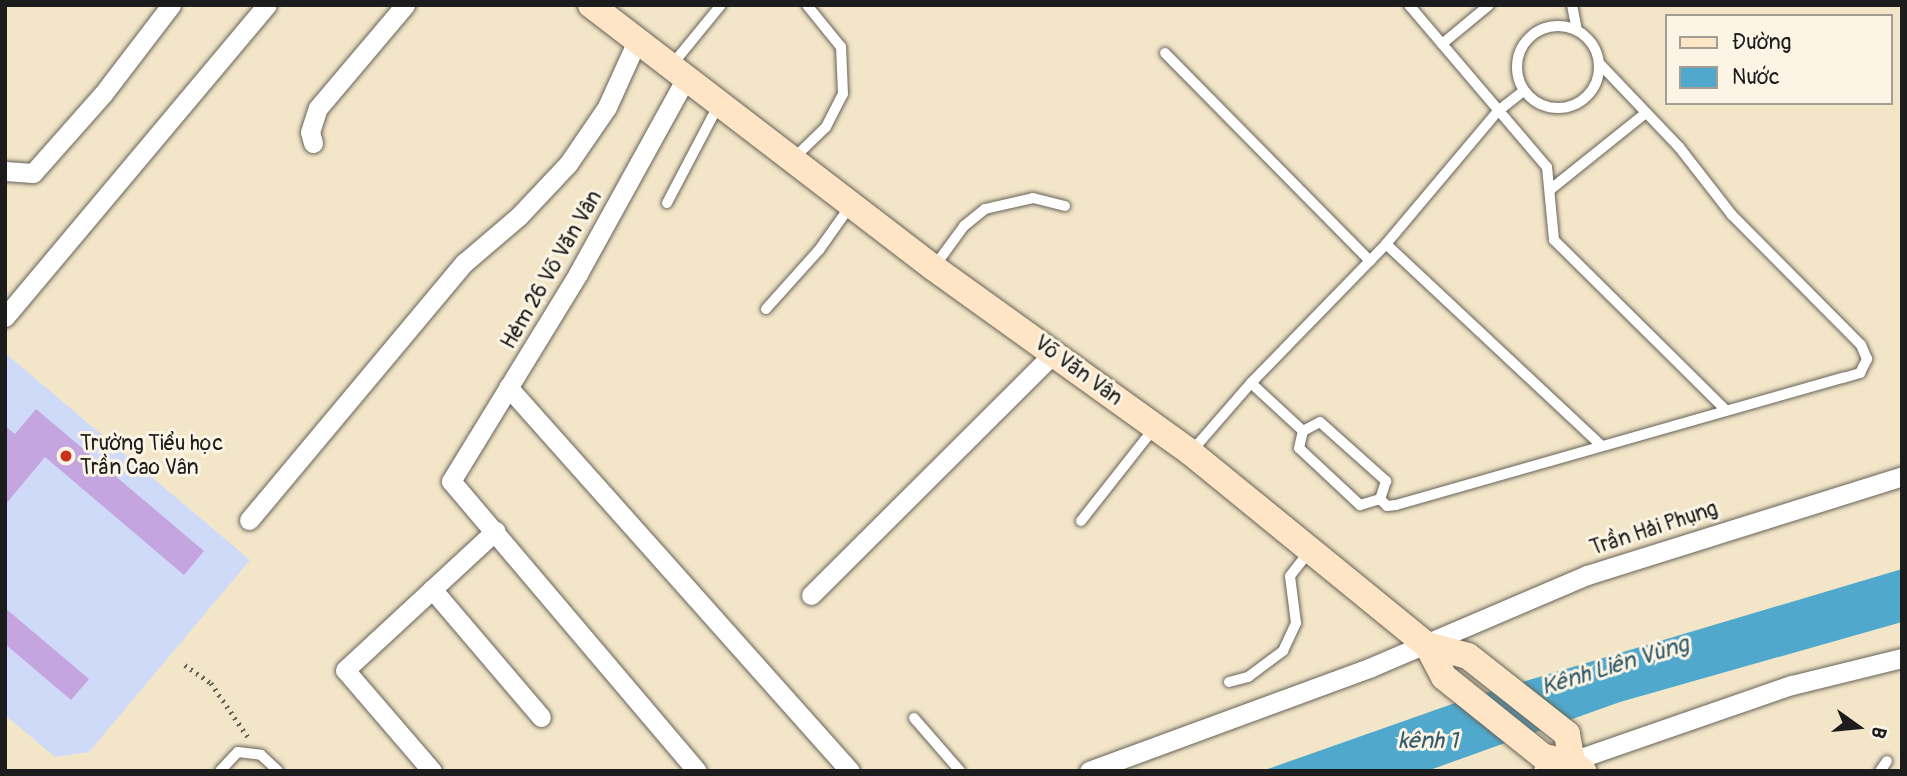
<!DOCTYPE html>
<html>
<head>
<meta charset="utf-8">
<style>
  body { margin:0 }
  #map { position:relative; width:1907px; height:776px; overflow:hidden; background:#f2e5c8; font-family:Pangolin,sans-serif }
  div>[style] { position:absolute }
  .built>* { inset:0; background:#cfdaf9 }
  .water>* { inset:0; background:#50a9cd }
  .building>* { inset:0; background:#c4a5e0 }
  .path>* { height:4.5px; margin-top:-2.25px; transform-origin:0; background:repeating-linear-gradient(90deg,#676258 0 2px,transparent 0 7px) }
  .roads { filter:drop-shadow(0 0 2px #676258) drop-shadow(0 0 2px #676258) }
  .lane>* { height:10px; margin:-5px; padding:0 5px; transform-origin:5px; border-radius:5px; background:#fff }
  .lane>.ring { margin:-5px; padding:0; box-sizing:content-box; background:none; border:10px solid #fff; border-radius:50% }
  .street>* { height:19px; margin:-9.5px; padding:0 9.5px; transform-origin:9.5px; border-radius:9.5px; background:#fff }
  .secondary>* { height:26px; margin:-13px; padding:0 13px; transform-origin:13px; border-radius:13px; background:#fde5c5 }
  .dots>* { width:19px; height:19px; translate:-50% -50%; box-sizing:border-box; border:4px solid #fcf5e5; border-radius:50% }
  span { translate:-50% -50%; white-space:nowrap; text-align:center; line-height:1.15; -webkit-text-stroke:6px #fcf5e5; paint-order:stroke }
  .street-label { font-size:21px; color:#1c1c1c }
  .poi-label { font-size:21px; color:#1c1c1c }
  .left { translate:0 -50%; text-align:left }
  .water-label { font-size:23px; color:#335b6c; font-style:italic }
  .frame { position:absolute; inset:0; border:7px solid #1c1c1c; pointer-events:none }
  .legend { position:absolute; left:1665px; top:14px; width:228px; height:91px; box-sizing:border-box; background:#fcf5e5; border:2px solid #a29e95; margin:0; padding:9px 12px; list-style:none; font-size:21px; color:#1c1c1c }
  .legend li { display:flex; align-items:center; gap:14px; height:35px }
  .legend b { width:35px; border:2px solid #a29e95 }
  .north { position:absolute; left:1823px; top:692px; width:70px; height:70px; -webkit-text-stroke:5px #fcf5e5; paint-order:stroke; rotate:105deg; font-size:19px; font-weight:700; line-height:28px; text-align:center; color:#1c1c1c }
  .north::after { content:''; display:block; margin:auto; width:24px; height:32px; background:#1c1c1c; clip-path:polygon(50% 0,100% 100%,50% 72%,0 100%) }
</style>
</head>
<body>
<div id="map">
  <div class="built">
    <div style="clip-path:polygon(5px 353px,250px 560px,89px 752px,55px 757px,5px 715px)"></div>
  </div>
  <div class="water">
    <div style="clip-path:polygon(1902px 569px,1902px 622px,1620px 702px,1427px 771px,1262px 771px,1475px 696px)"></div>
  </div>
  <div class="building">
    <div style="clip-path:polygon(36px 409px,204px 551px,184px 575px,45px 457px,5px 505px,5px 426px,15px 434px)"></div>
    <div style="clip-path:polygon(5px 608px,89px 679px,71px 700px,5px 644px)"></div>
  </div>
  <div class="path">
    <div style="left:185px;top:665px;width:32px;rotate:35deg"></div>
    <div style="left:211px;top:683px;width:65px;rotate:55.6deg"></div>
  </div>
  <div class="roads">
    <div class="lane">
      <div style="left:1409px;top:5px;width:213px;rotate:49.6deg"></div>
      <div style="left:1547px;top:167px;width:73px;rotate:84.5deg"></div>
      <div style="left:1554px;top:240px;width:242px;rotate:44.7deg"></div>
      <div style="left:1572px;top:5px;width:25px;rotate:79deg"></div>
      <div class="ring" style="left:1517px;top:26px;width:72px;height:72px"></div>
      <div style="left:1442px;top:44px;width:61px;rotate:-39.7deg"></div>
      <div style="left:1165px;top:53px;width:292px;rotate:45.4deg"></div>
      <div style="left:671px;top:66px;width:79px;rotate:-50.7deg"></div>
      <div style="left:795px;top:157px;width:43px;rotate:-44.1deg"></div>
      <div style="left:826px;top:127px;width:37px;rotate:-63deg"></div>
      <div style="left:843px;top:94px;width:47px;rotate:-92.4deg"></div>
      <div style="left:841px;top:47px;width:54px;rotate:-129deg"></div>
      <div style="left:1551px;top:189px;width:122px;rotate:-38.7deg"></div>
      <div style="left:667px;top:203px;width:112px;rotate:-62.3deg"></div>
      <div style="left:1386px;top:244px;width:294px;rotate:43.1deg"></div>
      <div style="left:934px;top:267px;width:51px;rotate:-53.8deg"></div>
      <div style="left:964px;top:226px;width:27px;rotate:-39deg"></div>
      <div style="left:985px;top:209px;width:49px;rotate:-12.9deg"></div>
      <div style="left:1033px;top:198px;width:33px;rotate:14deg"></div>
      <div style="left:766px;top:309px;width:79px;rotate:-48.1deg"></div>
      <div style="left:819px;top:250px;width:55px;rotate:-54.6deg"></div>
      <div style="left:1251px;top:383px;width:71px;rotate:42.7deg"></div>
      <div style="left:1320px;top:422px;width:89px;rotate:41.8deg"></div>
      <div style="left:1386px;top:481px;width:19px;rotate:108deg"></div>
      <div style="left:1380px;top:499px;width:21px;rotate:163deg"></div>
      <div style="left:1360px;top:505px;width:83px;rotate:-136.9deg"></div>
      <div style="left:1299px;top:448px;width:17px;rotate:-77deg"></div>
      <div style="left:1303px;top:431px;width:19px;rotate:-28deg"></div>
      <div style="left:1191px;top:452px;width:91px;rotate:-49deg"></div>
      <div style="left:1251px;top:383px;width:194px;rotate:-45.8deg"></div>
      <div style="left:1386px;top:244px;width:174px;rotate:-49.9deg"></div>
      <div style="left:1498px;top:111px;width:33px;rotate:-38deg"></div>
      <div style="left:1380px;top:499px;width:10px;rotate:45deg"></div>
      <div style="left:1387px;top:506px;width:9px;rotate:-6deg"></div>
      <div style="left:1396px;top:505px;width:465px;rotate:-15.9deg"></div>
      <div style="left:1843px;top:378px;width:18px;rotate:-16deg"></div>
      <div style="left:1860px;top:373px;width:16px;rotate:-63deg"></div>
      <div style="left:1867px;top:359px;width:15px;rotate:-113deg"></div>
      <div style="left:1861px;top:345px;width:183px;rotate:-134.8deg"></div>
      <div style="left:1732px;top:215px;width:86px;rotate:-127.9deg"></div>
      <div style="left:1679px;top:147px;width:115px;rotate:-133.6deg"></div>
      <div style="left:1081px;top:521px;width:120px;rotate:-51.8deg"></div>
      <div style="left:1229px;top:682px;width:20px;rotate:-15deg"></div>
      <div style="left:1248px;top:677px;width:44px;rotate:-36.6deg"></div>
      <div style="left:1283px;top:651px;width:31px;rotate:-65deg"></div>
      <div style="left:1296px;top:623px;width:47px;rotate:-97.3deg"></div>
      <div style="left:1290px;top:576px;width:31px;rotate:-52deg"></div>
      <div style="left:914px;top:718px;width:70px;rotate:49deg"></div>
      <div style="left:220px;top:771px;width:26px;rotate:-47deg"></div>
      <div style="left:238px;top:752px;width:23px;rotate:7deg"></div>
      <div style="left:261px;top:755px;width:23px;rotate:43deg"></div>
      <div style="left:1880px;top:771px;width:12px;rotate:-55deg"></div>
    </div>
    <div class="street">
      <div style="left:686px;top:78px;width:224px;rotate:118.9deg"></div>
      <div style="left:578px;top:274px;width:243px;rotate:121.5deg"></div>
      <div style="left:451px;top:481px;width:380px;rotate:49.7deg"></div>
      <div style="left:313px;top:143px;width:11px;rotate:-105deg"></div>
      <div style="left:310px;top:132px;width:25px;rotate:-72deg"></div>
      <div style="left:318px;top:108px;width:135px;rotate:-49.8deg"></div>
      <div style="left:5px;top:171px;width:28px;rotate:4deg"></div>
      <div style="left:33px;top:173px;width:106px;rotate:-48.5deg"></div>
      <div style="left:103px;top:94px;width:112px;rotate:-52.6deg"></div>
      <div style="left:5px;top:317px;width:407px;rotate:-50deg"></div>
      <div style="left:508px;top:387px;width:514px;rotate:48.31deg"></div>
      <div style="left:249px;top:520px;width:335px;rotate:-50.1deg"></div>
      <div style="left:464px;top:263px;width:72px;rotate:-40.5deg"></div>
      <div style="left:519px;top:216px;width:71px;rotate:-46.7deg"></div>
      <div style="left:568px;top:164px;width:69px;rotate:-55.6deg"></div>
      <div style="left:607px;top:107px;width:72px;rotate:-65.6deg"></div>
      <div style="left:432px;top:589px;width:168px;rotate:49.6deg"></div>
      <div style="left:811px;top:595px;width:343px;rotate:-44.9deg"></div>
      <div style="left:432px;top:771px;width:133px;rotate:-130.7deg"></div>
      <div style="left:345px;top:670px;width:205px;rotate:-42.8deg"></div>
      <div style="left:1089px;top:771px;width:298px;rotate:-20.2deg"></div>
      <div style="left:1369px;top:668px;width:237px;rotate:-23.1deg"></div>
      <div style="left:1587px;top:575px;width:330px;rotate:-17.4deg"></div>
      <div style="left:1543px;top:771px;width:263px;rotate:-19.1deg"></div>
      <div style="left:1792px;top:685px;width:113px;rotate:-13.8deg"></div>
    </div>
    <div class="secondary">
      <div style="left:591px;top:5px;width:432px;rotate:37.5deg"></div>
      <div style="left:934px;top:268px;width:315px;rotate:35.7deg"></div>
      <div style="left:1190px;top:452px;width:306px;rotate:39.2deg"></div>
      <div style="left:1427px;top:645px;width:36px;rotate:62deg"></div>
      <div style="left:1444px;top:677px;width:128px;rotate:38.7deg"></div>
      <div style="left:1544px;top:757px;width:29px;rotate:12deg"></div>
      <div style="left:1572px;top:763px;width:14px;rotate:36deg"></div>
      <div style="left:1427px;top:645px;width:42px;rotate:15deg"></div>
      <div style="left:1468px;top:656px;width:126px;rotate:38.2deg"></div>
      <div style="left:1567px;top:734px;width:29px;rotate:80deg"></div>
    </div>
  </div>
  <div class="dots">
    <div style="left:66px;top:456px;background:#c8321e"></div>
  </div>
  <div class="street-label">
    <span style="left:552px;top:270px;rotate:-60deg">Hẻm 26 Võ Văn Vân</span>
    <span style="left:1078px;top:371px;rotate:36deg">Võ Văn Vân</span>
    <span style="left:1654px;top:529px;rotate:-18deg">Trần Hải Phụng</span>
  </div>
  <div class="poi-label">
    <span class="left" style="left:80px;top:456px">Trường Tiểu học<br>Trần Cao Vân</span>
  </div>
  <div class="water-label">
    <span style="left:1615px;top:666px;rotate:-17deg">Kênh Liên Vùng</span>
    <span style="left:1428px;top:741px">kênh 1</span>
  </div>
  <div class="frame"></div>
  <ul class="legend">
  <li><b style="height:9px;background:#fde5c5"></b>Đường</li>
  <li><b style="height:19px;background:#50a9cd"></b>Nước</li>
  </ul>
  <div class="north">B</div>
</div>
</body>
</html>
